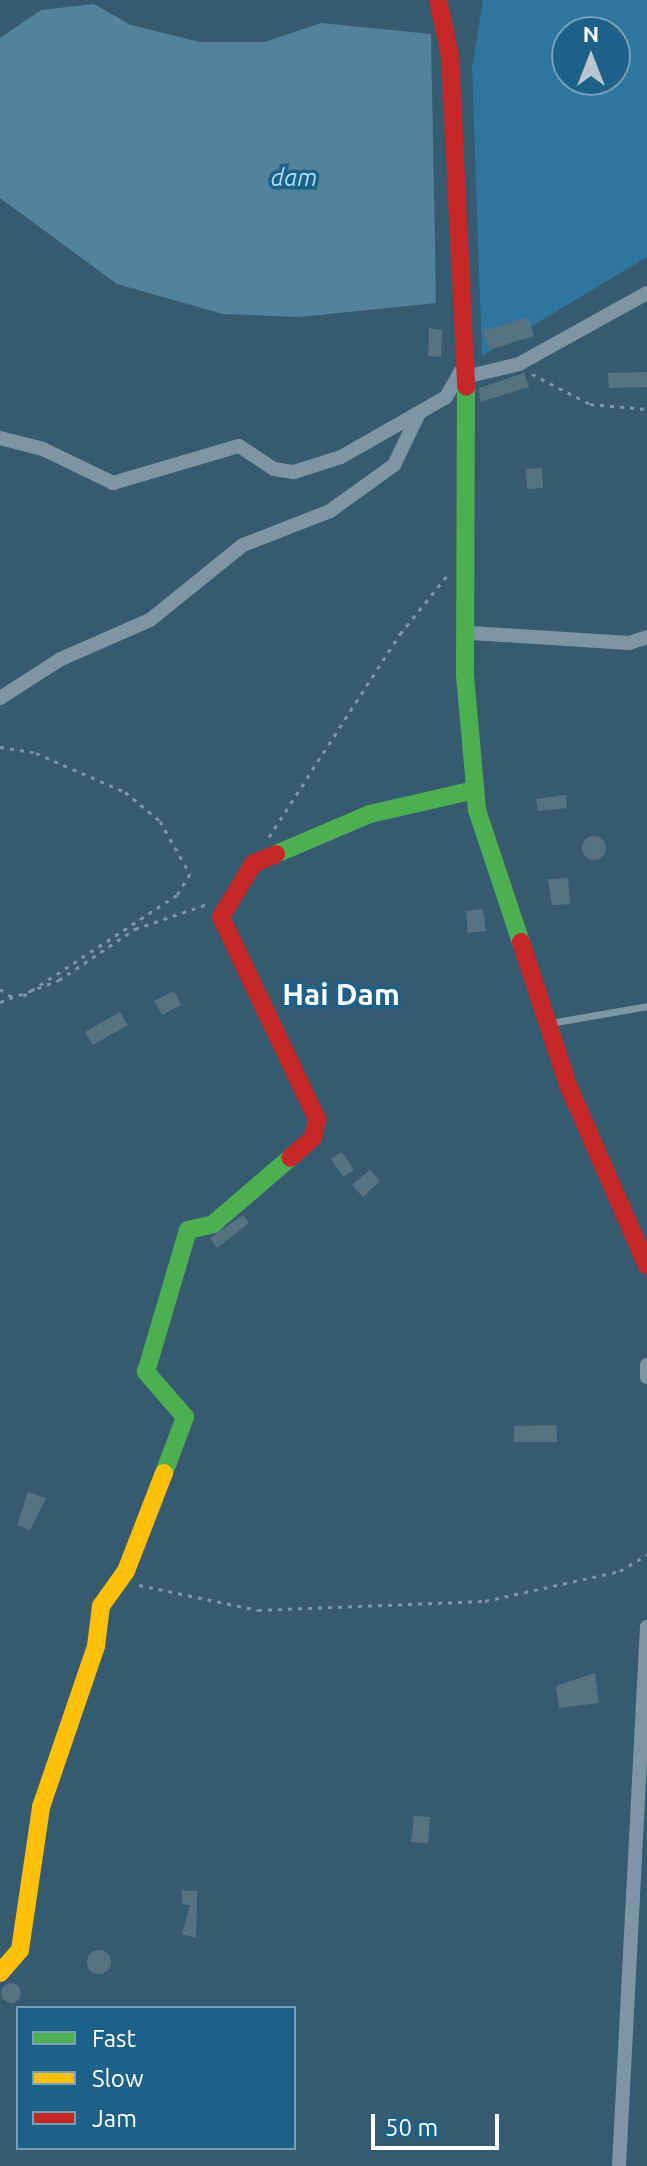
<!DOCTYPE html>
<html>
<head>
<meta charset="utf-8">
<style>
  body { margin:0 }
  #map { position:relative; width:647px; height:2166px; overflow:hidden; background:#365b70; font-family:Ubuntu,sans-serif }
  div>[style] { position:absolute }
  .green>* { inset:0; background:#2e769d }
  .water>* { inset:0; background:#53829d }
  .building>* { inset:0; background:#557383 }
  .round { border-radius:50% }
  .path>* { height:3px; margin-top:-1.5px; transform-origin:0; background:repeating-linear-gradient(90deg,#7d96a5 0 4px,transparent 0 10px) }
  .lane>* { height:7px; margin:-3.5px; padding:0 3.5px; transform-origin:3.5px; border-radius:3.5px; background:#7d96a5 }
  .street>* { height:14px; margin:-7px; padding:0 7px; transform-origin:7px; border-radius:7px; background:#7d96a5 }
  .fast>* { height:18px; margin:-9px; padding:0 9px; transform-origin:9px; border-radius:9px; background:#4caf50 }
  .slow>* { height:18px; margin:-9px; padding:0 9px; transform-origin:9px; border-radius:9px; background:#ffc107 }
  .jam>* { height:18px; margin:-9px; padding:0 9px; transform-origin:9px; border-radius:9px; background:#c62828 }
  span { translate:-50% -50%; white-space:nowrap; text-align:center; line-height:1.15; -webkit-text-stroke:7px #1d6188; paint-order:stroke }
  .water-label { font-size:24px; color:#b2dcf3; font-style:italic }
  .district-label { font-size:30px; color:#fff; font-weight:700 }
  .legend { position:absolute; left:16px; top:2006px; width:280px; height:144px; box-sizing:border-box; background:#1d6188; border:2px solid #77a0b8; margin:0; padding:10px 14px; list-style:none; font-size:24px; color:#fff }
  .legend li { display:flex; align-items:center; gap:16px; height:40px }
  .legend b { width:40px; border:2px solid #77a0b8 }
  .north { position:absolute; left:551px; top:16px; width:80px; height:80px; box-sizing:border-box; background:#1d6188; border:2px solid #77a0b8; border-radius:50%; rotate:0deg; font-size:22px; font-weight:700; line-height:32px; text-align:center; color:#fff }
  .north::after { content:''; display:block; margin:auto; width:28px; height:36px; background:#b9c6cd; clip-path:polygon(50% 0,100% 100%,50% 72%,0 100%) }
  .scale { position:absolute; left:371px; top:2114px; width:128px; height:36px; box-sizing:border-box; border:4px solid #fff; border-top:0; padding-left:10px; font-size:24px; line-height:28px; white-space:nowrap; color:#fff; -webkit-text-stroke:6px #1d6188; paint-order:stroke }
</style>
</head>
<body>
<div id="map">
  <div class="green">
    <div style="clip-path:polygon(evenodd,483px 0,647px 0,647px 257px,482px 356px,472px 68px,483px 0,567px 32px,615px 32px,615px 80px,567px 80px,567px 32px)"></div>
  </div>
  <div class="water">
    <div style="clip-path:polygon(94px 4px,131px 25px,200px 42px,265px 42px,321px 23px,431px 34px,436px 303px,300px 317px,223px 314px,117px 284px,0 198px,0 38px,41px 10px)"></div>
  </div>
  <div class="building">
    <div style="clip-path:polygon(528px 317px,534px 336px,489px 350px,483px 331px)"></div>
    <div style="clip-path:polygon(429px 328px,442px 330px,441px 357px,428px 356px)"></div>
    <div style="clip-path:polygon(647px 372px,647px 387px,609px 388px,608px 373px)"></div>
    <div style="clip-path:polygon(524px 373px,529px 387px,480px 402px,479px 388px)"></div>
    <div style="clip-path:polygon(542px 468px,543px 488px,527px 489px,526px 469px)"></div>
    <div style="clip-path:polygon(566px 795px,567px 808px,538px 811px,536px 799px)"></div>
    <div class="round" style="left:582px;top:836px;width:24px;height:24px"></div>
    <div style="clip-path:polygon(568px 878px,570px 904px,552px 905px,548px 879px)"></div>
    <div style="clip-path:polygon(483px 909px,486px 931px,468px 933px,466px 911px)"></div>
    <div style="clip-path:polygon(174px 991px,181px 1005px,162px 1015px,154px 1001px)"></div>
    <div style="clip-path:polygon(120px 1012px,128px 1025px,93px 1045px,85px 1032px)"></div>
    <div style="clip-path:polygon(342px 1152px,354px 1170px,343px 1177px,331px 1159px)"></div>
    <div style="clip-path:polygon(370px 1170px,380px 1181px,363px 1197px,352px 1185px)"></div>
    <div style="clip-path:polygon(243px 1215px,249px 1223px,217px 1248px,210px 1238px)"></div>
    <div style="clip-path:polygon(556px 1425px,557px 1442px,514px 1442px,514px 1426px)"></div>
    <div style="clip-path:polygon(28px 1492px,46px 1498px,30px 1530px,17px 1525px)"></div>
    <div style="clip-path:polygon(595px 1673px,599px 1703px,559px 1708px,556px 1686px)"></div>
    <div style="clip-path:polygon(414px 1816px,430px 1817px,428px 1843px,411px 1842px)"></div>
    <div style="clip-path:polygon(182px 1890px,197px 1891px,196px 1938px,182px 1934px,190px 1905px,182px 1904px)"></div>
    <div class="round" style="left:87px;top:1950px;width:24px;height:24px"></div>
    <div class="round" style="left:1px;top:1983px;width:20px;height:20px"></div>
  </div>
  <div class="path">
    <div style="left:532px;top:374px;width:65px;rotate:27.3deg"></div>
    <div style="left:590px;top:404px;width:57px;rotate:5deg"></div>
    <div style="left:0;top:747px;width:36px;rotate:9deg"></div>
    <div style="left:36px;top:753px;width:97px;rotate:23.7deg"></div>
    <div style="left:125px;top:792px;width:45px;rotate:39.6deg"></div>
    <div style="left:160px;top:821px;width:61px;rotate:60.5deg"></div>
    <div style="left:190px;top:874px;width:25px;rotate:122deg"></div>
    <div style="left:177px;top:895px;width:184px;rotate:146.7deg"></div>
    <div style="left:269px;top:837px;width:242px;rotate:-57.2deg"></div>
    <div style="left:400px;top:634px;width:80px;rotate:-51.1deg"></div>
    <div style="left:0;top:989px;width:20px;rotate:33deg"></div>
    <div style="left:0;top:1002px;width:63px;rotate:-20.4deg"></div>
    <div style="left:59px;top:980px;width:92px;rotate:-33.9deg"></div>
    <div style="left:135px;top:929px;width:76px;rotate:-19.1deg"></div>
    <div style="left:139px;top:1585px;width:122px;rotate:11.9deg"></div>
    <div style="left:258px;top:1610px;width:227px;rotate:-2.3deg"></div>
    <div style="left:485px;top:1601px;width:138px;rotate:-12.5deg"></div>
    <div style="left:620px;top:1571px;width:31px;rotate:-31deg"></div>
  </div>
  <div class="lane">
    <div style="left:550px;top:1023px;width:98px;rotate:-9.9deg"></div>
  </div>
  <div class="street">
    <div style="left:465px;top:377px;width:56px;rotate:-13.5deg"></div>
    <div style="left:519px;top:364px;width:146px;rotate:-29deg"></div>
    <div style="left:0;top:438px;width:44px;rotate:14.3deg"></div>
    <div style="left:43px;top:449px;width:78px;rotate:25.9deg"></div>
    <div style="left:113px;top:483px;width:131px;rotate:-16.4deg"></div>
    <div style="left:239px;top:446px;width:42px;rotate:33.3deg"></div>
    <div style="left:274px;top:469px;width:20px;rotate:9deg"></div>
    <div style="left:294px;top:472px;width:49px;rotate:-17.7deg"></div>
    <div style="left:341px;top:457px;width:121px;rotate:-29.7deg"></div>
    <div style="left:446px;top:397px;width:38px;rotate:-60deg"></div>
    <div style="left:471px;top:633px;width:158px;rotate:3.6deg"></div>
    <div style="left:629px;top:643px;width:19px;rotate:-18deg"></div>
    <div style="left:0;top:698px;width:72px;rotate:-32.6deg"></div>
    <div style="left:61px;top:659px;width:97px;rotate:-23.7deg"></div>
    <div style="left:150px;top:620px;width:119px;rotate:-38.9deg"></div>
    <div style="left:243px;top:545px;width:93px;rotate:-21.3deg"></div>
    <div style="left:330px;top:511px;width:79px;rotate:-35.7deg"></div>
    <div style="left:394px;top:465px;width:58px;rotate:-64.3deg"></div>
    <div style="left:647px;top:1365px;width:12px;rotate:90deg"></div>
    <div style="left:619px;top:2166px;width:540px;rotate:-87.03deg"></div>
  </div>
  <div class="fast">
    <div style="left:466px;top:387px;width:288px;rotate:90.2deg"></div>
    <div style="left:465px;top:675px;width:136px;rotate:84.9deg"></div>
    <div style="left:477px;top:810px;width:139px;rotate:71.6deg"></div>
    <div style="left:276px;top:854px;width:102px;rotate:-23.1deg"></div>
    <div style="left:370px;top:814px;width:108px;rotate:-12.9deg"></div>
    <div style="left:164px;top:1473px;width:60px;rotate:-69.4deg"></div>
    <div style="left:185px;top:1417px;width:60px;rotate:-130.9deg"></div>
    <div style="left:146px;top:1372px;width:148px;rotate:-73.5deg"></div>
    <div style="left:188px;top:1230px;width:26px;rotate:-13deg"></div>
    <div style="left:213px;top:1224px;width:101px;rotate:-40.6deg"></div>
  </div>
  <div class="slow">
    <div style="left:0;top:1973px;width:30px;rotate:-49deg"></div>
    <div style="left:20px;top:1950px;width:145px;rotate:-81.6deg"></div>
    <div style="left:41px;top:1807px;width:170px;rotate:-71.1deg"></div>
    <div style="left:96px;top:1646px;width:40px;rotate:-82.9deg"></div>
    <div style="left:101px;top:1606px;width:43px;rotate:-54.5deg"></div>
    <div style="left:126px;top:1571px;width:105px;rotate:-68.8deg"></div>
  </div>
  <div class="jam">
    <div style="left:438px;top:0;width:56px;rotate:77.7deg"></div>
    <div style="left:450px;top:55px;width:332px;rotate:87.2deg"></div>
    <div style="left:276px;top:854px;width:25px;rotate:157deg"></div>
    <div style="left:253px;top:864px;width:62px;rotate:121.1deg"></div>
    <div style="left:221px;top:917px;width:224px;rotate:64.6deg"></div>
    <div style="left:317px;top:1119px;width:19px;rotate:102deg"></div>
    <div style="left:313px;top:1138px;width:30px;rotate:139deg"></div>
    <div style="left:521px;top:942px;width:151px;rotate:71.8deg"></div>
    <div style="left:568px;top:1085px;width:197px;rotate:66.4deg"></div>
  </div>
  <div class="water-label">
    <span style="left:294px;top:178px">dam</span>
  </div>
  <div class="district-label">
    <span style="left:341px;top:994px">Hai Dam</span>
  </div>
  <ul class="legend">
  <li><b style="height:10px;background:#4caf50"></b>Fast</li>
  <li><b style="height:10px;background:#ffc107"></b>Slow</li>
  <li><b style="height:10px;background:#c62828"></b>Jam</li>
  </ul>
  <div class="north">N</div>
  <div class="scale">50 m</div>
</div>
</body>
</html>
